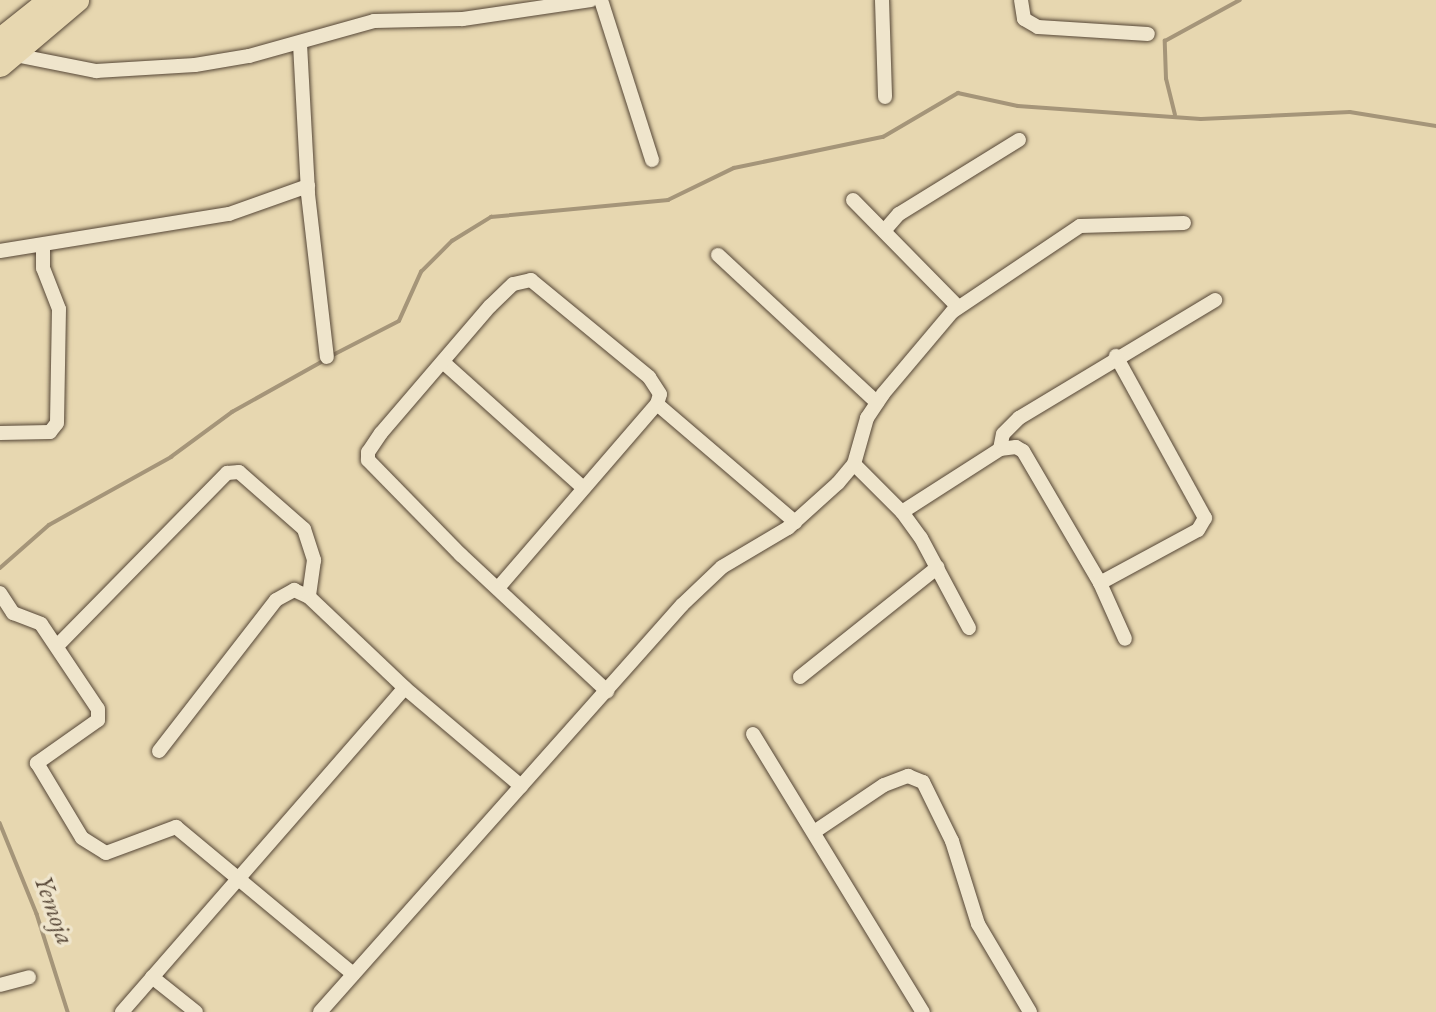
<!DOCTYPE html>
<html>
<head>
<meta charset="utf-8">
<style>
  body { margin:0 }
  #map { position:relative; width:1436px; height:1012px; overflow:hidden; background:#e7d7b0; font-family:"EB Garamond",serif }
  div>[style] { position:absolute }
  .stream>* { height:3.5px; margin:-1.75px; padding:0 1.75px; transform-origin:1.75px; border-radius:1.75px; background:#a59579 }
  .roads { filter:drop-shadow(0 0 2px #554636) drop-shadow(0 0 2px #554636) }
  .minor>* { height:14px; margin:-7px; padding:0 7px; transform-origin:7px; border-radius:7px; background:#efe5cc }
  .primary>* { height:23px; margin:-11.5px; padding:0 11.5px; transform-origin:11.5px; border-radius:11.5px; background:#e7d7b0 }
  span { translate:-50% -50%; white-space:nowrap; text-align:center; line-height:1.15; -webkit-text-stroke:7px #efe5cc; paint-order:stroke }
  .water-label { font-size:26px; color:#584838; font-style:italic }
</style>
</head>
<body>
<div id="map">
  <div class="stream">
    <div style="left:1175px;top:115px;width:37px;rotate:-104deg"></div>
    <div style="left:1166px;top:79px;width:38px;rotate:-92deg"></div>
    <div style="left:1165px;top:41px;width:85px;rotate:-28.7deg"></div>
    <div style="left:331px;top:356px;width:76px;rotate:-27.2deg"></div>
    <div style="left:399px;top:321px;width:54px;rotate:-65.8deg"></div>
    <div style="left:421px;top:272px;width:44px;rotate:-45deg"></div>
    <div style="left:452px;top:241px;width:46px;rotate:-31.6deg"></div>
    <div style="left:491px;top:217px;width:178px;rotate:-5.5deg"></div>
    <div style="left:668px;top:200px;width:73px;rotate:-25.9deg"></div>
    <div style="left:734px;top:168px;width:152px;rotate:-11.8deg"></div>
    <div style="left:883px;top:137px;width:87px;rotate:-30.4deg"></div>
    <div style="left:958px;top:93px;width:61px;rotate:12.2deg"></div>
    <div style="left:1018px;top:106px;width:183px;rotate:4.1deg"></div>
    <div style="left:1201px;top:119px;width:149px;rotate:-2.7deg"></div>
    <div style="left:1350px;top:112px;width:87px;rotate:9.2deg"></div>
    <div style="left:0;top:568px;width:65px;rotate:-41.3deg"></div>
    <div style="left:49px;top:525px;width:140px;rotate:-29.1deg"></div>
    <div style="left:171px;top:457px;width:76px;rotate:-36.4deg"></div>
    <div style="left:232px;top:412px;width:107px;rotate:-29.2deg"></div>
    <div style="left:0;top:823px;width:98px;rotate:67.9deg"></div>
    <div style="left:37px;top:914px;width:103px;rotate:72.4deg"></div>
  </div>
  <div class="roads">
    <div class="minor">
      <div style="left:601px;top:0;width:168px;rotate:72.3deg"></div>
      <div style="left:882px;top:0;width:97px;rotate:88.2deg"></div>
      <div style="left:1021px;top:0;width:19px;rotate:81deg"></div>
      <div style="left:1024px;top:19px;width:16px;rotate:30deg"></div>
      <div style="left:1038px;top:27px;width:110px;rotate:3.6deg"></div>
      <div style="left:300px;top:44px;width:150px;rotate:86.9deg"></div>
      <div style="left:308px;top:194px;width:164px;rotate:83.4deg"></div>
      <div style="left:15px;top:55px;width:83px;rotate:11.2deg"></div>
      <div style="left:96px;top:71px;width:99px;rotate:-3.5deg"></div>
      <div style="left:195px;top:65px;width:55px;rotate:-9.5deg"></div>
      <div style="left:249px;top:56px;width:130px;rotate:-15.6deg"></div>
      <div style="left:374px;top:21px;width:89px;rotate:-1.3deg"></div>
      <div style="left:463px;top:19px;width:129px;rotate:-8.4deg"></div>
      <div style="left:853px;top:200px;width:150px;rotate:45.5deg"></div>
      <div style="left:884px;top:231px;width:23px;rotate:-49deg"></div>
      <div style="left:899px;top:214px;width:141px;rotate:-31.7deg"></div>
      <div style="left:0;top:251px;width:232px;rotate:-9.2deg"></div>
      <div style="left:229px;top:214px;width:84px;rotate:-19.5deg"></div>
      <div style="left:718px;top:255px;width:217px;rotate:42.9deg"></div>
      <div style="left:444px;top:363px;width:186px;rotate:41.9deg"></div>
      <div style="left:657px;top:404px;width:182px;rotate:40.5deg"></div>
      <div style="left:0;top:433px;width:50px;rotate:-1.1deg"></div>
      <div style="left:50px;top:432px;width:11px;rotate:-52deg"></div>
      <div style="left:57px;top:423px;width:114px;rotate:-89deg"></div>
      <div style="left:59px;top:309px;width:44px;rotate:-111.3deg"></div>
      <div style="left:43px;top:268px;width:23px;rotate:-90deg"></div>
      <div style="left:1000px;top:449px;width:15px;rotate:-79deg"></div>
      <div style="left:1003px;top:434px;width:23px;rotate:-45deg"></div>
      <div style="left:1019px;top:418px;width:229px;rotate:-31deg"></div>
      <div style="left:854px;top:464px;width:68px;rotate:45deg"></div>
      <div style="left:902px;top:512px;width:32px;rotate:54deg"></div>
      <div style="left:921px;top:538px;width:102px;rotate:61.9deg"></div>
      <div style="left:902px;top:512px;width:117px;rotate:-32.7deg"></div>
      <div style="left:1000px;top:449px;width:16px;rotate:-7deg"></div>
      <div style="left:1016px;top:447px;width:8px;rotate:30deg"></div>
      <div style="left:1023px;top:451px;width:153px;rotate:59.7deg"></div>
      <div style="left:1100px;top:583px;width:61px;rotate:65.9deg"></div>
      <div style="left:1100px;top:583px;width:111px;rotate:-28.4deg"></div>
      <div style="left:1198px;top:530px;width:14px;rotate:-60deg"></div>
      <div style="left:1205px;top:518px;width:185px;rotate:-118.8deg"></div>
      <div style="left:498px;top:588px;width:243px;rotate:-49.2deg"></div>
      <div style="left:657px;top:404px;width:10px;rotate:-73deg"></div>
      <div style="left:660px;top:394px;width:20px;rotate:-123deg"></div>
      <div style="left:649px;top:377px;width:153px;rotate:-140.6deg"></div>
      <div style="left:531px;top:280px;width:18px;rotate:167deg"></div>
      <div style="left:513px;top:284px;width:32px;rotate:136deg"></div>
      <div style="left:490px;top:306px;width:167px;rotate:130.6deg"></div>
      <div style="left:381px;top:433px;width:23px;rotate:124deg"></div>
      <div style="left:368px;top:452px;width:8px;rotate:90deg"></div>
      <div style="left:368px;top:460px;width:133px;rotate:45.6deg"></div>
      <div style="left:461px;top:555px;width:200px;rotate:43deg"></div>
      <div style="left:0;top:593px;width:24px;rotate:57deg"></div>
      <div style="left:13px;top:613px;width:30px;rotate:21deg"></div>
      <div style="left:41px;top:624px;width:102px;rotate:56.2deg"></div>
      <div style="left:98px;top:709px;width:11px;rotate:90deg"></div>
      <div style="left:98px;top:720px;width:75px;rotate:144.8deg"></div>
      <div style="left:37px;top:763px;width:87px;rotate:59deg"></div>
      <div style="left:82px;top:838px;width:28px;rotate:32deg"></div>
      <div style="left:106px;top:853px;width:75px;rotate:-20.4deg"></div>
      <div style="left:176px;top:827px;width:230px;rotate:39.7deg"></div>
      <div style="left:57px;top:646px;width:243px;rotate:-45.5deg"></div>
      <div style="left:227px;top:473px;width:12px;rotate:-5deg"></div>
      <div style="left:239px;top:472px;width:86px;rotate:41.2deg"></div>
      <div style="left:304px;top:529px;width:33px;rotate:72deg"></div>
      <div style="left:314px;top:560px;width:37px;rotate:98deg"></div>
      <div style="left:800px;top:677px;width:176px;rotate:-38.6deg"></div>
      <div style="left:753px;top:734px;width:326px;rotate:58.6deg"></div>
      <div style="left:159px;top:751px;width:191px;rotate:-52.2deg"></div>
      <div style="left:276px;top:600px;width:21px;rotate:-29deg"></div>
      <div style="left:294px;top:590px;width:17px;rotate:25deg"></div>
      <div style="left:309px;top:597px;width:132px;rotate:43.5deg"></div>
      <div style="left:405px;top:688px;width:152px;rotate:40.2deg"></div>
      <div style="left:814px;top:832px;width:84px;rotate:-33.9deg"></div>
      <div style="left:884px;top:785px;width:26px;rotate:-21deg"></div>
      <div style="left:908px;top:776px;width:16px;rotate:22deg"></div>
      <div style="left:923px;top:782px;width:66px;rotate:63.8deg"></div>
      <div style="left:952px;top:841px;width:87px;rotate:72.6deg"></div>
      <div style="left:978px;top:924px;width:102px;rotate:59.4deg"></div>
      <div style="left:152px;top:977px;width:56px;rotate:38.5deg"></div>
      <div style="left:0;top:985px;width:30px;rotate:-15deg"></div>
      <div style="left:122px;top:1012px;width:430px;rotate:-48.9deg"></div>
      <div style="left:320px;top:1012px;width:545px;rotate:-48.35deg"></div>
      <div style="left:682px;top:605px;width:55px;rotate:-43.5deg"></div>
      <div style="left:722px;top:567px;width:77px;rotate:-30.6deg"></div>
      <div style="left:788px;top:528px;width:67px;rotate:-42deg"></div>
      <div style="left:838px;top:483px;width:25px;rotate:-50deg"></div>
      <div style="left:854px;top:464px;width:48px;rotate:-74.2deg"></div>
      <div style="left:867px;top:418px;width:29px;rotate:-56deg"></div>
      <div style="left:883px;top:394px;width:107px;rotate:-49.9deg"></div>
      <div style="left:952px;top:312px;width:154px;rotate:-33.9deg"></div>
      <div style="left:1080px;top:226px;width:104px;rotate:-1.7deg"></div>
    </div>
    <div class="primary">
      <div style="left:0;top:39px;width:63px;rotate:-38.5deg"></div>
      <div style="left:0;top:65px;width:101px;rotate:-40.2deg"></div>
    </div>
  </div>
  <div class="water-label">
    <span style="left:54px;top:910px;rotate:70deg">Yemoja</span>
  </div>
</div>
</body>
</html>
